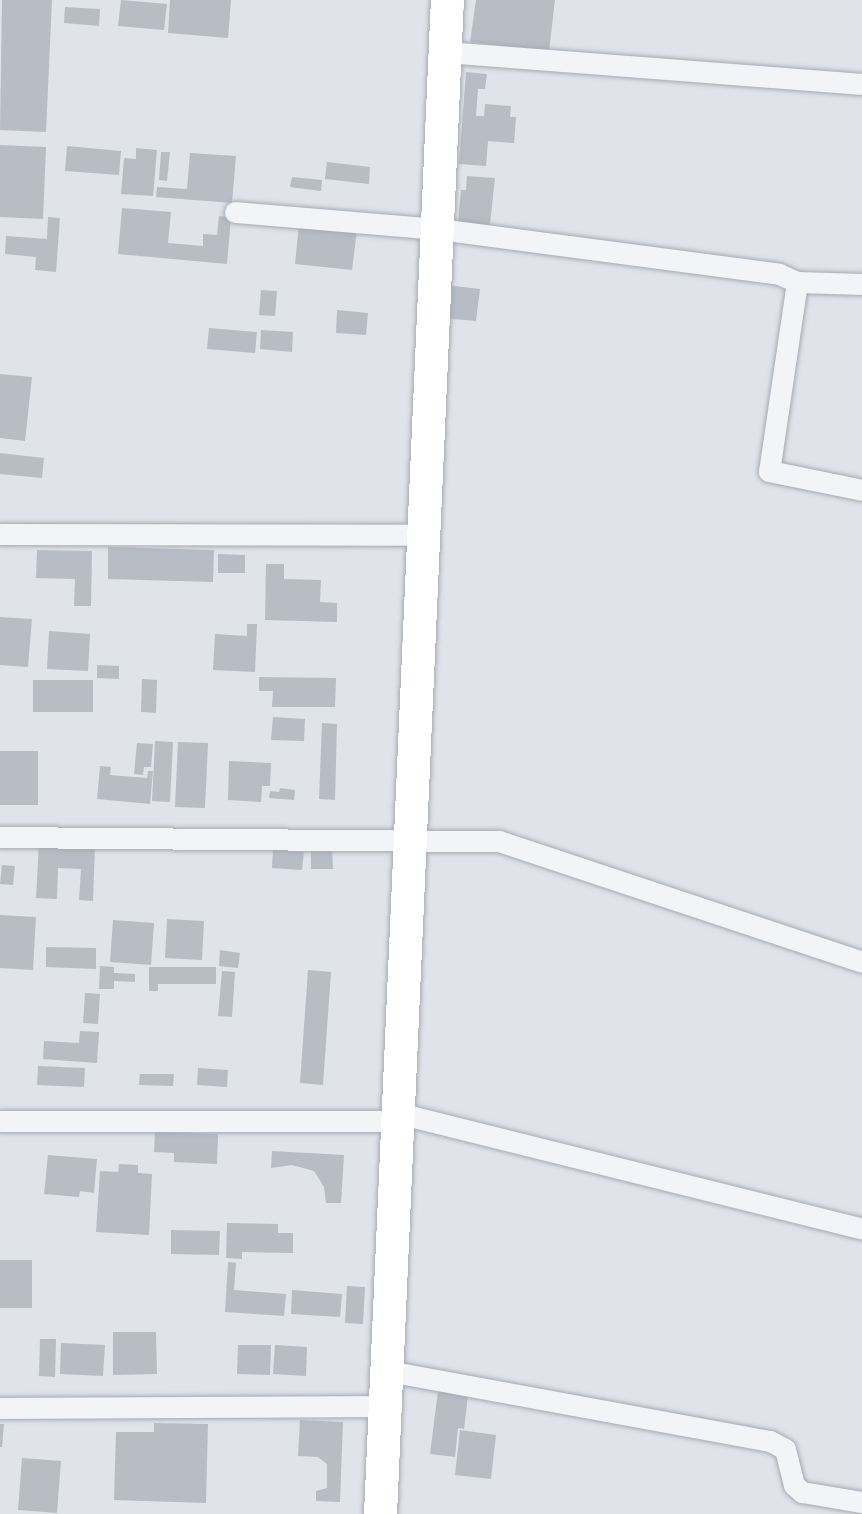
<!DOCTYPE html>
<html>
<head>
<meta charset="utf-8">
<style>
  body { margin:0 }
  #map { position:relative; width:862px; height:1514px; overflow:hidden; background:#e0e3e9; font-family:Ubuntu,sans-serif }
  div>[style] { position:absolute }
  .building>* { inset:0; background:#b8bcc5 }
  .roads { filter:drop-shadow(0 0 2px #a5aab3) drop-shadow(0 0 2px #a5aab3) }
  .street>* { height:21px; margin:-10.5px; padding:0 10.5px; transform-origin:10.5px; border-radius:10.5px; background:#f3f4f7 }
  .primary>* { height:33px; margin:-16.5px; padding:0 16.5px; transform-origin:16.5px; border-radius:16.5px; background:#fff }
  span { translate:-50% -50%; white-space:nowrap; text-align:center; line-height:1.15; -webkit-text-stroke:4.5px #f0f2f6; paint-order:stroke }
</style>
</head>
<body>
<div id="map">
  <div class="building">
    <div style="clip-path:polygon(2px 0,52px 0,46px 132px,0 130px)"></div>
    <div style="clip-path:polygon(121px 0,167px 4px,164px 30px,118px 26px)"></div>
    <div style="clip-path:polygon(170px 0,231px 0,228px 38px,168px 33px)"></div>
    <div style="clip-path:polygon(476px 0,555px 0,549px 52px,470px 42px)"></div>
    <div style="clip-path:polygon(65px 7px,100px 9px,99px 26px,64px 23px)"></div>
    <div style="clip-path:polygon(466px 72px,487px 74px,485px 89px,478px 89px,476px 116px,484px 116px,485px 104px,511px 106px,510px 117px,516px 117px,514px 143px,488px 141px,486px 166px,459px 164px)"></div>
    <div style="clip-path:polygon(0 145px,46px 147px,43px 219px,0 217px)"></div>
    <div style="clip-path:polygon(67px 146px,121px 151px,119px 175px,65px 171px)"></div>
    <div style="clip-path:polygon(136px 148px,157px 150px,153px 196px,121px 194px,124px 158px,136px 159px)"></div>
    <div style="clip-path:polygon(161px 152px,170px 152px,167px 181px,159px 180px)"></div>
    <div style="clip-path:polygon(190px 153px,236px 156px,232px 203px,156px 197px,157px 187px,187px 189px)"></div>
    <div style="clip-path:polygon(327px 162px,370px 167px,369px 184px,325px 179px)"></div>
    <div style="clip-path:polygon(467px 176px,495px 178px,490px 225px,458px 222px,461px 190px,466px 190px)"></div>
    <div style="clip-path:polygon(292px 177px,322px 180px,321px 191px,290px 187px)"></div>
    <div style="clip-path:polygon(122px 208px,171px 212px,168px 243px,203px 246px,203px 234px,217px 235px,219px 216px,231px 217px,227px 264px,118px 254px)"></div>
    <div style="clip-path:polygon(48px 217px,60px 218px,56px 272px,35px 270px,36px 257px,5px 254px,6px 236px,47px 239px)"></div>
    <div style="clip-path:polygon(299px 224px,357px 230px,352px 270px,295px 264px)"></div>
    <div style="clip-path:polygon(447px 285px,480px 289px,476px 321px,443px 318px)"></div>
    <div style="clip-path:polygon(261px 290px,277px 291px,275px 316px,259px 315px)"></div>
    <div style="clip-path:polygon(337px 310px,368px 313px,366px 335px,336px 333px)"></div>
    <div style="clip-path:polygon(209px 328px,257px 332px,255px 353px,207px 349px)"></div>
    <div style="clip-path:polygon(261px 330px,293px 332px,292px 352px,260px 349px)"></div>
    <div style="clip-path:polygon(0 374px,32px 377px,25px 441px,0 438px)"></div>
    <div style="clip-path:polygon(0 453px,44px 458px,42px 478px,0 474px)"></div>
    <div style="clip-path:polygon(108px 547px,214px 550px,213px 582px,108px 579px)"></div>
    <div style="clip-path:polygon(37px 550px,92px 551px,91px 606px,74px 606px,75px 579px,36px 578px)"></div>
    <div style="clip-path:polygon(218px 554px,245px 555px,245px 573px,218px 573px)"></div>
    <div style="clip-path:polygon(266px 564px,284px 564px,284px 579px,321px 580px,320px 602px,337px 603px,337px 622px,265px 620px)"></div>
    <div style="clip-path:polygon(0 617px,32px 619px,28px 667px,0 665px)"></div>
    <div style="clip-path:polygon(247px 624px,257px 624px,255px 672px,213px 670px,215px 634px,247px 636px)"></div>
    <div style="clip-path:polygon(49px 631px,90px 634px,88px 671px,47px 669px)"></div>
    <div style="clip-path:polygon(97px 665px,119px 666px,119px 679px,97px 678px)"></div>
    <div style="clip-path:polygon(259px 677px,336px 678px,335px 707px,272px 707px,273px 691px,259px 691px)"></div>
    <div style="clip-path:polygon(142px 679px,157px 680px,156px 713px,141px 712px)"></div>
    <div style="clip-path:polygon(33px 680px,93px 680px,93px 712px,33px 712px)"></div>
    <div style="clip-path:polygon(273px 717px,305px 719px,304px 741px,271px 740px)"></div>
    <div style="clip-path:polygon(322px 723px,337px 724px,335px 800px,319px 799px)"></div>
    <div style="clip-path:polygon(155px 741px,173px 742px,170px 802px,152px 801px)"></div>
    <div style="clip-path:polygon(178px 742px,208px 743px,205px 808px,175px 807px)"></div>
    <div style="clip-path:polygon(137px 743px,153px 744px,151px 767px,144px 767px,143px 775px,134px 774px)"></div>
    <div style="clip-path:polygon(0 751px,38px 751px,38px 805px,0 805px)"></div>
    <div style="clip-path:polygon(229px 761px,271px 763px,270px 786px,262px 786px,261px 802px,228px 800px)"></div>
    <div style="clip-path:polygon(100px 766px,111px 767px,110px 775px,147px 778px,148px 771px,153px 771px,150px 804px,97px 799px)"></div>
    <div style="clip-path:polygon(280px 788px,295px 790px,294px 800px,269px 798px,270px 791px,279px 792px)"></div>
    <div style="clip-path:polygon(39px 844px,95px 846px,93px 901px,79px 900px,81px 869px,58px 868px,57px 899px,36px 898px)"></div>
    <div style="clip-path:polygon(273px 849px,304px 852px,302px 870px,272px 868px)"></div>
    <div style="clip-path:polygon(311px 849px,332px 849px,333px 869px,311px 869px)"></div>
    <div style="clip-path:polygon(2px 865px,15px 866px,13px 885px,0 884px)"></div>
    <div style="clip-path:polygon(0 915px,36px 917px,33px 970px,0 968px)"></div>
    <div style="clip-path:polygon(167px 919px,204px 921px,202px 960px,165px 958px)"></div>
    <div style="clip-path:polygon(113px 920px,154px 923px,151px 965px,110px 962px)"></div>
    <div style="clip-path:polygon(46px 947px,96px 948px,96px 969px,46px 967px)"></div>
    <div style="clip-path:polygon(220px 950px,240px 953px,238px 968px,219px 966px)"></div>
    <div style="clip-path:polygon(100px 966px,114px 967px,114px 973px,135px 974px,135px 982px,114px 981px,114px 989px,99px 989px)"></div>
    <div style="clip-path:polygon(149px 967px,216px 967px,216px 984px,158px 984px,158px 991px,149px 991px)"></div>
    <div style="clip-path:polygon(308px 970px,331px 972px,323px 1085px,300px 1083px)"></div>
    <div style="clip-path:polygon(222px 971px,235px 972px,232px 1017px,218px 1016px)"></div>
    <div style="clip-path:polygon(85px 993px,100px 994px,98px 1024px,83px 1023px)"></div>
    <div style="clip-path:polygon(80px 1031px,99px 1032px,97px 1063px,43px 1059px,44px 1041px,79px 1043px)"></div>
    <div style="clip-path:polygon(38px 1066px,85px 1068px,84px 1087px,37px 1085px)"></div>
    <div style="clip-path:polygon(198px 1068px,228px 1070px,227px 1087px,197px 1085px)"></div>
    <div style="clip-path:polygon(140px 1074px,174px 1074px,173px 1086px,139px 1085px)"></div>
    <div style="clip-path:polygon(155px 1132px,218px 1134px,217px 1164px,174px 1162px,174px 1153px,154px 1152px)"></div>
    <div style="clip-path:polygon(272px 1151px,344px 1155px,341px 1203px,326px 1203px,324px 1187px,314px 1171px,292px 1165px,271px 1168px)"></div>
    <div style="clip-path:polygon(48px 1155px,97px 1159px,94px 1193px,80px 1191px,79px 1197px,44px 1194px)"></div>
    <div style="clip-path:polygon(119px 1164px,138px 1165px,138px 1173px,152px 1174px,149px 1235px,96px 1232px,100px 1171px,118px 1172px)"></div>
    <div style="clip-path:polygon(227px 1223px,278px 1224px,278px 1233px,293px 1233px,293px 1253px,242px 1252px,242px 1259px,226px 1258px)"></div>
    <div style="clip-path:polygon(171px 1230px,220px 1231px,219px 1255px,171px 1254px)"></div>
    <div style="clip-path:polygon(0 1260px,32px 1260px,32px 1308px,0 1308px)"></div>
    <div style="clip-path:polygon(228px 1262px,236px 1263px,234px 1290px,286px 1294px,284px 1316px,225px 1312px)"></div>
    <div style="clip-path:polygon(347px 1286px,365px 1287px,363px 1324px,345px 1323px)"></div>
    <div style="clip-path:polygon(292px 1290px,342px 1294px,340px 1317px,291px 1314px)"></div>
    <div style="clip-path:polygon(113px 1332px,156px 1332px,157px 1374px,113px 1375px)"></div>
    <div style="clip-path:polygon(40px 1339px,56px 1339px,55px 1377px,39px 1376px)"></div>
    <div style="clip-path:polygon(61px 1343px,105px 1345px,103px 1376px,60px 1374px)"></div>
    <div style="clip-path:polygon(238px 1345px,271px 1345px,270px 1375px,237px 1374px)"></div>
    <div style="clip-path:polygon(275px 1345px,307px 1347px,306px 1376px,273px 1374px)"></div>
    <div style="clip-path:polygon(439px 1383px,469px 1387px,464px 1429px,458px 1428px,455px 1457px,430px 1454px)"></div>
    <div style="clip-path:polygon(300px 1420px,343px 1422px,340px 1502px,316px 1501px,316px 1491px,327px 1488px,327px 1464px,318px 1457px,298px 1456px)"></div>
    <div style="clip-path:polygon(154px 1423px,208px 1424px,206px 1503px,114px 1500px,116px 1432px,154px 1432px)"></div>
    <div style="clip-path:polygon(0 1424px,4px 1424px,2px 1447px,0 1447px)"></div>
    <div style="clip-path:polygon(460px 1430px,496px 1435px,491px 1479px,455px 1475px)"></div>
    <div style="clip-path:polygon(22px 1458px,61px 1461px,57px 1513px,18px 1510px)"></div>
  </div>
  <div class="roads">
    <div class="street">
      <div style="left:446px;top:52px;width:417px;rotate:4.4deg"></div>
      <div style="left:235px;top:212px;width:205px;rotate:4.8deg"></div>
      <div style="left:439px;top:229px;width:343px;rotate:7.5deg"></div>
      <div style="left:779px;top:274px;width:20px;rotate:24deg"></div>
      <div style="left:797px;top:282px;width:65px;rotate:1.8deg"></div>
      <div style="left:797px;top:282px;width:191px;rotate:98.4deg"></div>
      <div style="left:769px;top:471px;width:95px;rotate:11.5deg"></div>
      <div style="left:0;top:534px;width:425px;rotate:0.1deg"></div>
      <div style="left:0;top:837px;width:499px;rotate:0.5deg"></div>
      <div style="left:499px;top:841px;width:383px;rotate:18.4deg"></div>
      <div style="left:398px;top:1113px;width:478px;rotate:14deg"></div>
      <div style="left:0;top:1121px;width:398px"></div>
      <div style="left:388px;top:1371px;width:388px;rotate:10.4deg"></div>
      <div style="left:770px;top:1441px;width:17px;rotate:28deg"></div>
      <div style="left:785px;top:1449px;width:37px;rotate:76deg"></div>
      <div style="left:794px;top:1485px;width:11px;rotate:41deg"></div>
      <div style="left:802px;top:1492px;width:61px;rotate:9.5deg"></div>
      <div style="left:0;top:1408px;width:385px;rotate:-0.3deg"></div>
    </div>
    <div class="primary">
      <div style="left:380px;top:1514px;width:1515px;rotate:-87.47deg"></div>
    </div>
  </div>
</div>
</body>
</html>
